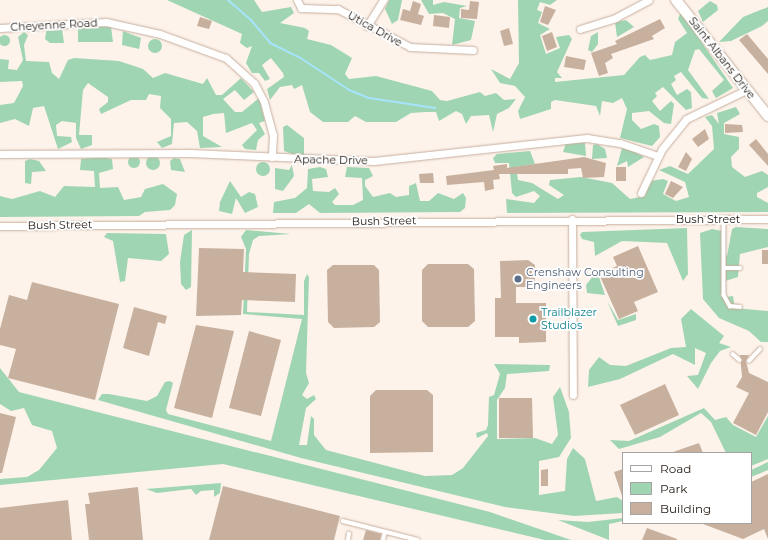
<!DOCTYPE html>
<html>
<head>
<meta charset="utf-8">
<style>
  body { margin:0 }
  #map { position:relative; width:768px; height:540px; overflow:hidden; background:#fdf3eb; font-family:Montserrat,sans-serif }
  div>[style] { position:absolute }
  .green>* { inset:0; background:#9fd5b2 }
  .round { border-radius:50% }
  .stream>* { height:2px; margin:-1px; padding:0 1px; transform-origin:1px; border-radius:1px; background:#a6e4fc }
  .building>* { inset:0; background:#c8b09e }
  .roads { filter:drop-shadow(0 0 1px #c7ae9d) drop-shadow(0 0 1px #c7ae9d) }
  .lane>* { height:3.5px; margin:-1.75px; padding:0 1.75px; transform-origin:1.75px; border-radius:1.75px; background:#fff }
  .street>* { height:7px; margin:-3.5px; padding:0 3.5px; transform-origin:3.5px; border-radius:3.5px; background:#fff }
  .secondary>* { height:10px; margin:-5px; padding:0 5px; transform-origin:5px; border-radius:5px; background:#fff }
  .dots>* { width:11px; height:11px; translate:-50% -50%; box-sizing:border-box; border:2px solid #fff; border-radius:50% }
  span { translate:-50% -50%; white-space:nowrap; text-align:center; line-height:1.15; -webkit-text-stroke:3.5px #fff; paint-order:stroke }
  .street-label { font-size:11px; color:#211811 }
  .service-label { font-size:11px; color:#4e5e75 }
  .left { translate:0 -50%; text-align:left }
  .culture-label { font-size:11px; color:#0d838f }
  .legend { position:absolute; left:622px; top:452px; width:130px; height:72px; box-sizing:border-box; background:#fff; border:1px solid #a6a3a0; margin:0; padding:5px 7px; list-style:none; font-size:12px; color:#211811 }
  .legend li { display:flex; align-items:center; gap:8px; height:20px }
  .legend b { width:20px; border:1px solid #a6a3a0 }
</style>
</head>
<body>
<div id="map">
  <div class="green">
    <div style="clip-path:polygon(167px 0,254px 0,262px 12px,291px 7px,294px 13px,280px 23px,305px 28px,309px 31px,307px 39px,331px 45px,352px 58px,345px 74px,349px 79px,376px 76px,432px 91px,440px 100px,447px 101px,480px 92px,485px 96px,496px 93px,504px 100px,516px 99px,509px 108px,497px 114px,493px 132px,489px 115px,471px 116px,466px 124px,462px 114px,456px 111px,439px 121px,436px 112px,426px 112px,411px 113px,396px 122px,366px 122px,355px 116px,348px 122px,323px 122px,310px 112px,302px 85px,294px 89px,292px 85px,280px 87px,270px 100px,267px 89px,284px 77px,283px 73px,271px 58px,262px 65px,270px 79px,265px 81px,259px 73px,252px 73px,246px 63px,252px 46px,247px 48px,240px 43px,242px 34px)"></div>
    <div style="clip-path:polygon(389px 0,402px 0,398px 20px,392px 24px,385px 9px)"></div>
    <div style="clip-path:polygon(421px 0,433px 0,433px 5px,444px 2px,467px 6px,460px 8px,459px 18px,475px 21px,471px 40px,452px 45px,455px 19px,443px 13px,429px 14px)"></div>
    <div style="clip-path:polygon(518px 0,557px 0,550px 5px,540px 2px,537px 10px,542px 12px,538px 23px,550px 29px,540px 35px,546px 54px,560px 48px,556px 37px,569px 35px,572px 39px,557px 72px,562px 78px,555px 78px,555px 82px,624px 75px,640px 57px,645px 55px,650px 60px,672px 55px,675px 42px,687px 33px,678px 19px,681px 12px,733px 88px,716px 98px,712px 91px,724px 80px,699px 49px,695px 50px,688px 70px,709px 99px,702px 98px,681px 72px,674px 76px,676px 80px,671px 84px,677px 95px,687px 89px,691px 92px,692px 108px,686px 110px,663px 87px,655px 93px,657px 96px,652px 101px,660px 111px,671px 101px,674px 104px,671px 124px,664px 123px,649px 111px,632px 113px,632px 120px,641px 129px,654px 124px,659px 126px,660px 137px,652px 146px,620px 138px,627px 109px,622px 98px,613px 103px,602px 101px,600px 116px,596px 106px,555px 100px,551px 102px,551px 109px,520px 119px,518px 111px,525px 97px,515px 86px,500px 83px,491px 69px,510px 79px,519px 63px)"></div>
    <div style="clip-path:polygon(710px 1px,717px 5px,718px 10px,703px 22px,698px 11px)"></div>
    <div style="clip-path:polygon(768px 7px,768px 21px,762px 26px,731px 41px,719px 42px,743px 17px)"></div>
    <div style="clip-path:polygon(626px 20px,634px 27px,617px 37px,615px 22px)"></div>
    <div style="clip-path:polygon(78px 25px,111px 27px,113px 42px,78px 42px)"></div>
    <div style="clip-path:polygon(47px 26px,62px 29px,64px 43px,50px 43px,45px 39px)"></div>
    <div style="clip-path:polygon(123px 31px,141px 38px,139px 49px,122px 45px)"></div>
    <div style="clip-path:polygon(24px 32px,28px 35px,24px 45px,26px 61px,49px 62px,52px 73px,59px 79px,68px 60px,74px 58px,119px 61px,143px 69px,153px 78px,165px 73px,203px 84px,207px 78px,216px 95px,222px 95px,241px 78px,254px 92px,244px 100px,235px 90px,223px 99px,235px 112px,242px 112px,259px 98px,265px 121px,259px 123px,265px 134px,258px 140px,256px 150px,245px 149px,242px 145px,257px 130px,252px 123px,226px 133px,224px 113px,213px 114px,203px 117px,203px 136px,222px 147px,200px 148px,197px 131px,187px 122px,174px 123px,172px 144px,162px 148px,157px 142px,171px 136px,171px 119px,160px 108px,161px 96px,149px 94px,146px 100px,131px 100px,101px 114px,99px 109px,108px 102px,108px 97px,88px 83px,83px 90px,79px 135px,92px 135px,92px 145px,81px 149px,76px 138px,76px 123px,62px 121px,56px 125px,57px 136px,71px 137px,72px 142px,58px 149px,44px 106px,33px 108px,29px 126px,15px 119px,0 123px,0 105px,14px 103px,23px 86px,22px 81px,0 82px,0 59px,9px 60px,8px 69px,17px 70px,23px 60px,18px 37px)"></div>
    <div style="clip-path:polygon(598px 32px,598px 44px,592px 52px,588px 50px,591px 36px)"></div>
    <div class="round" style="left:-1.5px;top:34.5px;width:11px;height:11px"></div>
    <div class="round" style="left:148px;top:39px;width:14px;height:14px"></div>
    <div style="clip-path:polygon(736px 107px,740px 114px,724px 123px,724px 134px,739px 137px,739px 149px,731px 157px,732px 167px,745px 177px,762px 171px,768px 175px,768px 187px,757px 193px,757px 197px,768px 203px,768px 212px,507px 213px,506px 199px,534px 203px,540px 196px,534px 191px,516px 197px,512px 193px,509px 163px,495px 163px,493px 158px,497px 154px,530px 151px,535px 164px,516px 167px,518px 180px,532px 183px,558px 199px,564px 195px,549px 185px,550px 180px,581px 177px,612px 183px,630px 199px,645px 196px,650px 181px,663px 179px,668px 181px,663px 194px,676px 201px,689px 197px,685px 182px,659px 170px,670px 166px,688px 174px,714px 149px,712px 126px,705px 117px,712px 115px,719px 124px,717px 113px)"></div>
    <div style="clip-path:polygon(287px 125px,304px 138px,304px 158px,284px 151px,283px 127px)"></div>
    <div style="clip-path:polygon(566px 143px,585px 143px,586px 156px,563px 152px)"></div>
    <div style="clip-path:polygon(597px 144px,605px 149px,607px 158px,592px 159px,593px 145px)"></div>
    <div style="clip-path:polygon(622px 148px,635px 152px,644px 157px,628px 167px,627px 161px,617px 166px)"></div>
    <div class="round" style="left:128px;top:156px;width:12px;height:12px"></div>
    <div class="round" style="left:146px;top:156px;width:14px;height:14px"></div>
    <div style="clip-path:polygon(102px 157px,112px 159px,113px 169px,99px 173px,100px 188px,118px 187px,124px 200px,141px 197px,145px 189px,163px 184px,177px 194px,175px 205px,170px 210px,145px 212px,139px 216px,0 217px,0 196px,12px 199px,40px 191px,55px 197px,64px 186px,95px 187px,94px 171px,80px 170px,81px 159px)"></div>
    <div style="clip-path:polygon(174px 158px,180px 159px,185px 172px,171px 170px,170px 161px)"></div>
    <div style="clip-path:polygon(30px 159px,39px 161px,46px 171px,32px 172px,31px 184px,25px 183px,25px 161px)"></div>
    <div class="round" style="left:256px;top:162px;width:14px;height:14px"></div>
    <div style="clip-path:polygon(292px 165px,294px 176px,283px 191px,275px 189px,275px 168px,289px 170px)"></div>
    <div style="clip-path:polygon(320px 167px,326px 169px,328px 177px,312px 179px,313px 191px,329px 192px,335px 188px,339px 194px,332px 202px,335px 205px,353px 205px,363px 200px,362px 178px,345px 177px,347px 167px,369px 168px,373px 176px,365px 180px,365px 186px,373px 197px,390px 193px,396px 197px,409px 195px,409px 186px,416px 183px,420px 201px,429px 201px,438px 193px,454px 199px,463px 193px,466px 198px,465px 208px,460px 212px,320px 213px,309px 204px,296px 213px,273px 213px,274px 202px,295px 198px,307px 188px,308px 169px)"></div>
    <div style="clip-path:polygon(230px 181px,241px 197px,249px 192px,255px 194px,258px 207px,245px 213px,236px 198px,232px 214px,219px 211px,220px 202px)"></div>
    <div style="clip-path:polygon(736px 227px,768px 229px,768px 247px,740px 254px,738px 277px,725px 281px,722px 292px,726px 297px,733px 296px,735px 308px,768px 311px,768px 342px,761px 342px,749px 331px,719px 318px,703px 299px,700px 233px,712px 229px,722px 231px,723px 252px,727px 256px,732px 229px)"></div>
    <div style="clip-path:polygon(687px 228px,688px 274px,683px 281px,667px 243px,622px 241px,595px 256px,594px 242px,582px 239px,580px 235px,582px 232px)"></div>
    <div style="clip-path:polygon(192px 230px,191px 287px,186px 290px,181px 284px,180px 262px,184px 235px)"></div>
    <div style="clip-path:polygon(246px 230px,291px 234px,259px 236px,253px 240px,249px 254px,247px 312px,304px 315px,304px 281px,307px 274px,309px 277px,306px 373px,309px 383px,302px 395px,307px 399px,314px 395px,316px 399px,306px 408px,299px 445px,307px 445px,311px 416px,314px 419px,314px 435px,326px 450px,425px 476px,452px 475px,463px 468px,488px 436px,487px 433px,477px 438px,476px 433px,486px 430px,488px 425px,489px 397px,494px 395px,500px 374px,494px 364px,550px 365px,549px 371px,507px 374px,505px 388px,497px 400px,497px 439px,535px 438px,552px 444px,558px 435px,553px 397px,560px 387px,569px 412px,571px 438px,559px 457px,539px 461px,539px 495px,565px 491px,567px 459px,573px 448px,585px 459px,596px 501px,617px 497px,623px 501px,623px 513px,574px 516px,505px 507px,301px 458px,98px 400px,102px 394px,109px 394px,147px 401px,157px 396px,165px 382px,170px 381px,173px 383px,166px 410px,168px 414px,271px 441px,302px 319px,243px 314px,246px 249px,241px 237px)"></div>
    <div style="clip-path:polygon(107px 233px,166px 234px,169px 254px,161px 261px,128px 258px,125px 281px,120px 282px,113px 241px,104px 237px)"></div>
    <div style="clip-path:polygon(597px 271px,605px 295px,587px 293px,586px 285px)"></div>
    <div style="clip-path:polygon(607px 301px,618px 320px,636px 314px,636px 320px,618px 326px)"></div>
    <div style="clip-path:polygon(691px 309px,724px 336px,719px 343px,731px 347px,720px 351px,711px 363px,698px 389px,687px 376px,698px 375px,706px 353px,695px 348px,695px 365px,673px 354px,620px 379px,588px 387px,589px 370px,599px 357px,610px 365px,626px 366px,671px 348px,686px 347px,681px 319px)"></div>
    <div style="clip-path:polygon(0 368px,19px 392px,490px 512px,571px 540px,545px 540px,223px 464px,0 485px,0 479px,27px 477px,39px 470px,57px 448px,52px 431px,32px 425px,24px 408px,11px 411px,0 404px)"></div>
    <div style="clip-path:polygon(704px 408px,715px 420px,726px 417px,733px 425px,756px 437px,768px 416px,768px 459px,751px 466px,751px 453px,726px 453px,711px 422px,701px 413px,660px 437px,619px 449px,610px 440px,629px 441px)"></div>
    <div style="clip-path:polygon(768px 462px,768px 470px,751px 477px,751px 470px)"></div>
    <div style="clip-path:polygon(221px 483px,220px 493px,214px 497px,214px 490px,201px 491px,196px 495px,191px 489px,157px 493px,146px 489px)"></div>
    <div style="clip-path:polygon(623px 518px,623px 521px,609px 524px,609px 540px,558px 520px,588px 522px)"></div>
  </div>
  <div class="stream">
    <div style="left:228px;top:0;width:30px;rotate:41deg"></div>
    <div style="left:251px;top:20px;width:30px;rotate:50deg"></div>
    <div style="left:270px;top:43px;width:32px;rotate:26deg"></div>
    <div style="left:299px;top:57px;width:60px;rotate:33.4deg"></div>
    <div style="left:349px;top:90px;width:22px;rotate:22deg"></div>
    <div style="left:369px;top:98px;width:67px;rotate:8.6deg"></div>
  </div>
  <div class="building">
    <div style="clip-path:polygon(413px 1px,421px 4px,418px 14px,424px 16px,421px 25px,400px 20px,403px 9px,410px 11px)"></div>
    <div style="clip-path:polygon(470px 1px,479px 2px,477px 19px,461px 18px,461px 9px,469px 10px)"></div>
    <div style="clip-path:polygon(545px 6px,556px 10px,548px 25px,540px 22px)"></div>
    <div style="clip-path:polygon(434px 15px,450px 17px,449px 28px,433px 26px)"></div>
    <div style="clip-path:polygon(200px 17px,212px 21px,209px 29px,197px 26px)"></div>
    <div style="clip-path:polygon(660px 19px,665px 28px,652px 36px,654px 39px,611px 54px,613px 58px,605px 63px,608px 73px,599px 76px,591px 53px,617px 44px,615px 41px)"></div>
    <div style="clip-path:polygon(509px 28px,513px 44px,504px 46px,500px 31px)"></div>
    <div style="clip-path:polygon(552px 32px,557px 47px,547px 51px,542px 36px)"></div>
    <div style="clip-path:polygon(747px 34px,768px 59px,768px 74px,739px 40px)"></div>
    <div style="clip-path:polygon(566px 56px,586px 60px,584px 70px,564px 67px)"></div>
    <div style="clip-path:polygon(725px 124px,742px 125px,743px 132px,725px 133px)"></div>
    <div style="clip-path:polygon(705px 129px,709px 139px,698px 147px,692px 139px)"></div>
    <div style="clip-path:polygon(756px 139px,768px 154px,768px 166px,749px 145px)"></div>
    <div style="clip-path:polygon(686px 152px,692px 159px,686px 171px,678px 167px)"></div>
    <div style="clip-path:polygon(584px 157px,606px 163px,604px 177px,583px 178px,581px 168px,568px 169px,568px 174px,499px 174px,500px 179px,493px 180px,494px 189px,485px 191px,484px 182px,447px 185px,446px 176px,494px 170px,493px 166px,507px 164px,507px 168px)"></div>
    <div style="clip-path:polygon(616px 167px,626px 167px,626px 181px,616px 181px)"></div>
    <div style="clip-path:polygon(433px 173px,434px 183px,420px 183px,419px 174px)"></div>
    <div style="clip-path:polygon(671px 181px,683px 187px,673px 198px,665px 194px)"></div>
    <div style="clip-path:polygon(638px 246px,658px 292px,634px 302px,638px 311px,619px 319px,599px 274px,617px 266px,613px 257px)"></div>
    <div style="clip-path:polygon(199px 248px,244px 249px,243px 272px,296px 274px,295px 302px,242px 300px,241px 315px,196px 316px)"></div>
    <div style="clip-path:polygon(762px 250px,768px 250px,768px 264px,762px 264px)"></div>
    <div style="clip-path:polygon(528px 260px,535px 265px,535px 287px,516px 287px,516px 303px,546px 303px,546px 342px,519px 343px,519px 337px,495px 337px,495px 298px,501px 298px,500px 261px)"></div>
    <div style="clip-path:polygon(428px 264px,468px 264px,474px 269px,475px 321px,468px 327px,428px 327px,422px 321px,422px 270px)"></div>
    <div style="clip-path:polygon(333px 265px,374px 265px,379px 270px,380px 322px,374px 327px,334px 328px,328px 322px,327px 270px)"></div>
    <div style="clip-path:polygon(32px 282px,119px 304px,95px 400px,8px 378px,16px 349px,0 345px,0 329px,9px 295px,27px 300px)"></div>
    <div style="clip-path:polygon(134px 307px,167px 316px,165px 324px,158px 322px,149px 356px,123px 348px)"></div>
    <div style="clip-path:polygon(196px 325px,234px 331px,212px 418px,174px 408px)"></div>
    <div style="clip-path:polygon(249px 331px,281px 340px,261px 416px,229px 408px)"></div>
    <div style="clip-path:polygon(740px 355px,749px 355px,746px 361px,749px 373px,768px 382px,768px 412px,756px 435px,733px 423px,749px 393px,736px 387px,742px 377px)"></div>
    <div style="clip-path:polygon(665px 384px,679px 415px,635px 435px,620px 405px)"></div>
    <div style="clip-path:polygon(376px 390px,427px 390px,433px 395px,433px 452px,370px 453px,370px 396px)"></div>
    <div style="clip-path:polygon(499px 398px,532px 398px,533px 438px,499px 438px)"></div>
    <div style="clip-path:polygon(0 413px,16px 417px,2px 473px,0 473px)"></div>
    <div style="clip-path:polygon(699px 443px,703px 453px,673px 453px,673px 452px)"></div>
    <div style="clip-path:polygon(548px 469px,548px 486px,541px 486px,541px 470px)"></div>
    <div style="clip-path:polygon(623px 469px,623px 496px,622px 496px,614px 472px)"></div>
    <div style="clip-path:polygon(768px 474px,768px 539px,764px 529px,743px 539px,703px 524px,751px 523px,751px 482px)"></div>
    <div style="clip-path:polygon(223px 486px,340px 516px,334px 540px,209px 540px)"></div>
    <div style="clip-path:polygon(138px 487px,143px 540px,89px 540px,85px 504px,90px 504px,88px 493px)"></div>
    <div style="clip-path:polygon(68px 500px,72px 540px,0 540px,0 508px)"></div>
    <div style="clip-path:polygon(647px 528px,677px 539px,677px 540px,642px 540px)"></div>
    <div style="clip-path:polygon(366px 530px,381px 534px,380px 540px,363px 540px)"></div>
  </div>
  <div class="roads">
    <div class="lane">
      <div style="left:724px;top:219px;width:76px;rotate:90deg"></div>
      <div style="left:724px;top:295px;width:13px;rotate:61deg"></div>
      <div style="left:730px;top:306px;width:10px;rotate:6deg"></div>
      <div style="left:724px;top:268px;width:16px"></div>
      <div style="left:733px;top:354px;width:9px;rotate:41deg"></div>
      <div style="left:749px;top:361px;width:16px;rotate:-47deg"></div>
      <div style="left:343px;top:521px;width:77px;rotate:14.2deg"></div>
      <div style="left:348px;top:540px;width:6px;rotate:-81deg"></div>
      <div style="left:383px;top:540px;width:8px;rotate:-76deg"></div>
    </div>
    <div class="street">
      <div style="left:297px;top:0;width:9px;rotate:63deg"></div>
      <div style="left:301px;top:8px;width:37px;rotate:2deg"></div>
      <div style="left:338px;top:9px;width:81px;rotate:27.8deg"></div>
      <div style="left:410px;top:47px;width:63px;rotate:2.7deg"></div>
      <div style="left:367px;top:26px;width:31px;rotate:-58deg"></div>
      <div style="left:0;top:28px;width:106px;rotate:-3.2deg"></div>
      <div style="left:106px;top:22px;width:55px;rotate:12.5deg"></div>
      <div style="left:160px;top:34px;width:70px;rotate:20deg"></div>
      <div style="left:226px;top:58px;width:38px;rotate:42deg"></div>
      <div style="left:254px;top:83px;width:21px;rotate:62deg"></div>
      <div style="left:264px;top:102px;width:34px;rotate:75deg"></div>
      <div style="left:273px;top:135px;width:22px;rotate:93deg"></div>
      <div style="left:580px;top:29px;width:37px;rotate:-17deg"></div>
      <div style="left:615px;top:18px;width:38px;rotate:-28deg"></div>
      <div style="left:0;top:154px;width:190px;rotate:-0.3deg"></div>
      <div style="left:190px;top:153px;width:184px;rotate:2.5deg"></div>
      <div style="left:374px;top:161px;width:214px;rotate:-6.2deg"></div>
      <div style="left:587px;top:138px;width:33px;rotate:9deg"></div>
      <div style="left:620px;top:143px;width:40px;rotate:18.9deg"></div>
      <div style="left:641px;top:193px;width:49px;rotate:-64.5deg"></div>
      <div style="left:662px;top:149px;width:38px;rotate:-51deg"></div>
      <div style="left:686px;top:119px;width:67px;rotate:-25.8deg"></div>
      <div style="left:572px;top:219px;width:176px;rotate:89.7deg"></div>
      <div style="left:0;top:226px;width:768px;rotate:-0.52deg"></div>
    </div>
    <div class="secondary">
      <div style="left:676px;top:0;width:148px;rotate:51.6deg"></div>
    </div>
  </div>
  <div class="dots">
    <div style="left:518px;top:279px;background:#5c6f8a"></div>
    <div style="left:533px;top:319px;background:#0f9aa8"></div>
  </div>
  <div class="street-label">
    <span style="left:54px;top:25px;rotate:-3deg">Cheyenne Road</span>
    <span style="left:375px;top:29px;rotate:29deg">Utica Drive</span>
    <span style="left:722px;top:58px;rotate:52deg">Saint Albans Drive</span>
    <span style="left:331px;top:160px;rotate:1deg">Apache Drive</span>
    <span style="left:708px;top:219px">Bush Street</span>
    <span style="left:384px;top:221px;rotate:-1deg">Bush Street</span>
    <span style="left:60px;top:225px;rotate:-1deg">Bush Street</span>
  </div>
  <div class="service-label">
    <span class="left" style="left:526px;top:279px">Crenshaw Consulting<br>Engineers</span>
  </div>
  <div class="culture-label">
    <span class="left" style="left:541px;top:319px">Trailblazer<br>Studios</span>
  </div>
  <ul class="legend">
  <li><b style="height:5px;background:#fff"></b>Road</li>
  <li><b style="height:11px;background:#9fd5b2"></b>Park</li>
  <li><b style="height:11px;background:#c8b09e"></b>Building</li>
  </ul>
</div>
</body>
</html>
